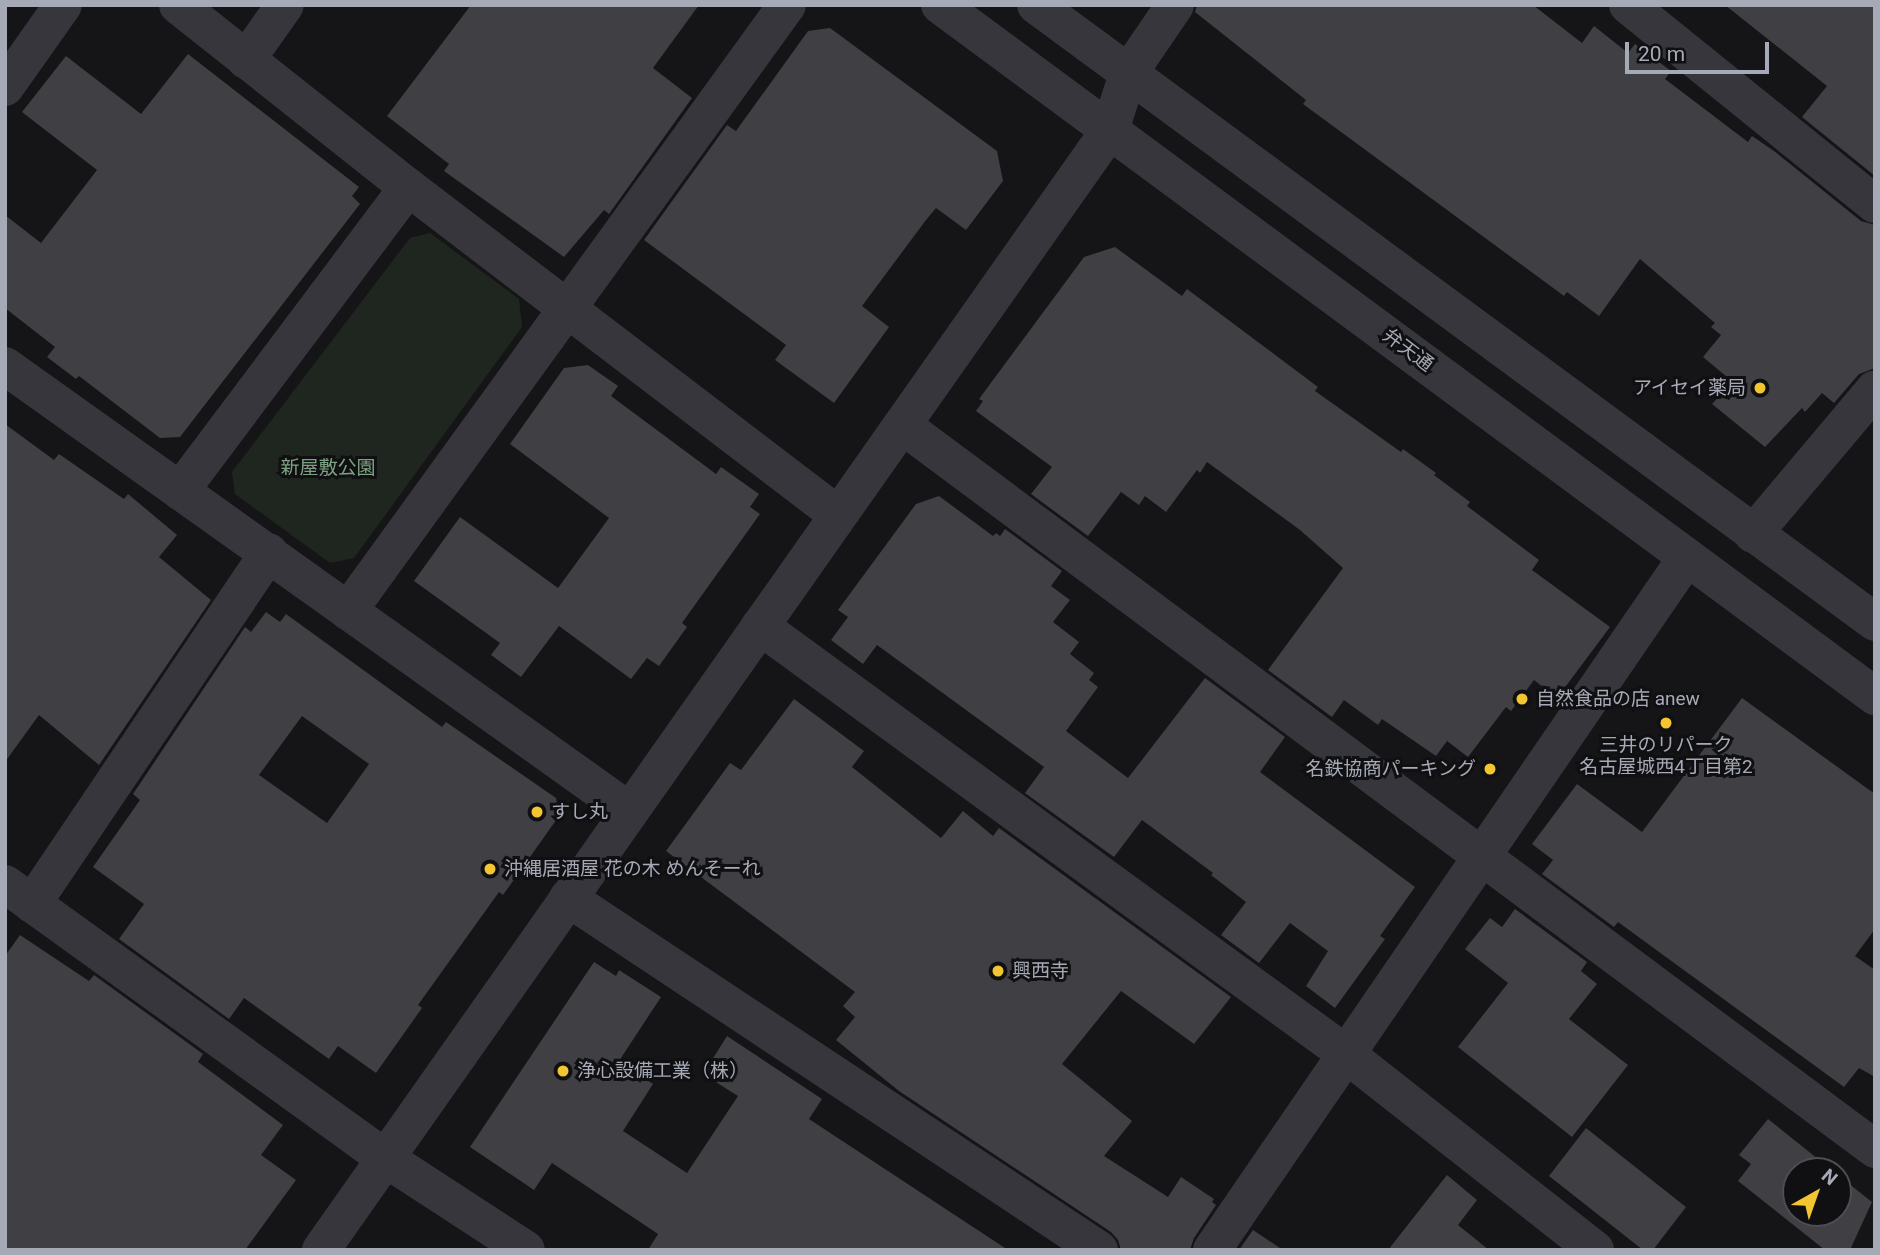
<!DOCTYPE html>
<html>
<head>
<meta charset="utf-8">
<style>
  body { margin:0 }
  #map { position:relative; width:1880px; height:1255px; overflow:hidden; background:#151517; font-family:Roboto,"Noto Sans JP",sans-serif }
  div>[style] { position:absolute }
  .green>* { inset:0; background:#1f2620 }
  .building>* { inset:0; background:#3f3f44 }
  .minor>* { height:38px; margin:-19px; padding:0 19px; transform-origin:19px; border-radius:19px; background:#36363c }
  .tertiary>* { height:38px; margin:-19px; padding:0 19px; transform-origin:19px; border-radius:19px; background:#36363c }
  .dots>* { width:19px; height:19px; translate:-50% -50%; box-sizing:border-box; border:4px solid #101012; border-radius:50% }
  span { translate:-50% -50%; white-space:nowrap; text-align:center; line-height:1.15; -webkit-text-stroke:6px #101012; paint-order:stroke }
  .street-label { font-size:19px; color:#a6aab7 }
  .poi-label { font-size:19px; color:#a6aab7 }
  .right { translate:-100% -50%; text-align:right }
  .left { translate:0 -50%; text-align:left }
  .park-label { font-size:19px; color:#7da283 }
  .frame { position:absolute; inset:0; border:7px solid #a6aab7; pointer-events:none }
  .north { position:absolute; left:1782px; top:1157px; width:70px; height:70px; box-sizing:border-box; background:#101012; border:2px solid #4c4e54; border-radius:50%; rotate:40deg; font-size:19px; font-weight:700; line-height:28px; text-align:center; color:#a6aab7 }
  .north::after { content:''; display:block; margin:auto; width:24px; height:32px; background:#f3c531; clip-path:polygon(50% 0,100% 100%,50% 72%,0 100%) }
  .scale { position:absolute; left:1625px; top:42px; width:144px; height:32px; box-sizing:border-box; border:4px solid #a6aab7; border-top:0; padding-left:9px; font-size:21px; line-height:24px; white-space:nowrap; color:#a6aab7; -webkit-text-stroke:5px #101012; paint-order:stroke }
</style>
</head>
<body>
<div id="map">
  <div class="green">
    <div style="clip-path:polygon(430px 233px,519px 299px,522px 327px,354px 558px,330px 563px,235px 494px,232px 472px,410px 238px)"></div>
  </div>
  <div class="building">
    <div style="clip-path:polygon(471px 5px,699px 5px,653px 68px,692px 98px,609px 214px,604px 210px,564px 257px,444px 171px,449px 164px,387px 116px)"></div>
    <div style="clip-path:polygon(1197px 5px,1533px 5px,1582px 43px,1594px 26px,1628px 53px,1635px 44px,1671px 71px,1665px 79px,1748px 142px,1752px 136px,1774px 151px,1861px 221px,1875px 225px,1875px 368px,1859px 374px,1834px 403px,1822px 393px,1805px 412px,1802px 408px,1765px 447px,1712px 404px,1733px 382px,1703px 357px,1721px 335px,1711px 327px,1715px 323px,1640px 259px,1599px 316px,1567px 292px,1564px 296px,1303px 104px,1306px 100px,1195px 12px)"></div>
    <div style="clip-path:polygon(1725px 5px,1875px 5px,1875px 176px,1802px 117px,1827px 86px)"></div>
    <div style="clip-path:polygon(830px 28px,997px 151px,1003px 181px,966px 230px,936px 208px,926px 220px,862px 306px,889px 327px,834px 403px,775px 360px,786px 345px,644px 240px,727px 125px,736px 131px,808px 31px)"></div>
    <div style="clip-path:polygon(188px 54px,359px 187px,352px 196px,360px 204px,180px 437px,160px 438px,79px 376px,76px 379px,47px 357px,55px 347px,5px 308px,5px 215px,41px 243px,97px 170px,22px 112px,66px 56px,141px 114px)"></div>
    <div style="clip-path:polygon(1115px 247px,1182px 296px,1187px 289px,1318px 387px,1315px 391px,1401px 452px,1403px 449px,1436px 473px,1434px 475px,1470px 502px,1467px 506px,1539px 560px,1532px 570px,1610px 627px,1557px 698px,1534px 680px,1511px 711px,1506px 707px,1468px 757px,1447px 741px,1436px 756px,1382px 719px,1378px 725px,1344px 700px,1332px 717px,1268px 670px,1343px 568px,1300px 530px,1207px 462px,1200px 473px,1197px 470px,1166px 512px,1145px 496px,1139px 505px,1121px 492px,1088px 536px,1031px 494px,1052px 467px,976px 411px,983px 401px,979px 399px,1084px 257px)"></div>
    <div style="clip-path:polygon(588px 365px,618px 386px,611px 396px,716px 474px,721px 467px,759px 494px,750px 507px,760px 514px,682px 623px,687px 627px,659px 666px,647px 658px,631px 679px,559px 626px,521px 677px,491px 655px,500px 643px,414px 581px,460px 517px,558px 588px,609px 518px,510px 444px,564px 368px)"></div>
    <div style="clip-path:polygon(5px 424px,54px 460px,59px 454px,124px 499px,128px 494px,177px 535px,159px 557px,211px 600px,99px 765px,39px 715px,5px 762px)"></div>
    <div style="clip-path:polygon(939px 496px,993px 536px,996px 533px,1000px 536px,1005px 529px,1062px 571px,1051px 586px,1070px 600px,1053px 622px,1079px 642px,1070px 654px,1094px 673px,1089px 680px,1098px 687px,1066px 731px,1128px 778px,1205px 678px,1285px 737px,1260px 772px,1415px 887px,1380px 936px,1385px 939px,1335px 1008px,1306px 986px,1328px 951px,1290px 923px,1259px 963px,1221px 935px,1246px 902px,1211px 875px,1213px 873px,1142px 820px,1114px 857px,1025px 793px,1044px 767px,877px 645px,863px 664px,831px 640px,848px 617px,838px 610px,916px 504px)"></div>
    <div style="clip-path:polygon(evenodd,266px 612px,280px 622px,286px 614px,442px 727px,446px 722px,556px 798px,559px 816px,503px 895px,499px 892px,418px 1005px,422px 1008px,376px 1073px,338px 1046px,329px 1059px,244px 998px,229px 1019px,119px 939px,144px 904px,93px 867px,140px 800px,133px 794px,245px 627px,251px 632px,266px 612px,302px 716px,369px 764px,327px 823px,259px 775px,302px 716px)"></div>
    <div style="clip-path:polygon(1742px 698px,1875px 794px,1875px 929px,1855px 956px,1875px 970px,1875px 1077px,1859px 1068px,1844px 1087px,1618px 922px,1614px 927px,1542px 874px,1553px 860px,1532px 844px,1577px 784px,1642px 832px)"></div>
    <div style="clip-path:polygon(794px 699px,864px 751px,852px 767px,941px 838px,963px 811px,993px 836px,999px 828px,1231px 997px,1194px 1044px,1121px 991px,1062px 1064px,1132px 1121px,1104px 1156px,1168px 1197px,1181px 1177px,1214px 1199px,1212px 1202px,1216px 1205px,1194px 1238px,1190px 1250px,1121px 1250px,1118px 1240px,1111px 1232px,899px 1091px,836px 1040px,855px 1017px,843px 1006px,855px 992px,666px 851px,730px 763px,741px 770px)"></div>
    <div style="clip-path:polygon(1515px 909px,1587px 962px,1581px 971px,1597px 984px,1569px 1019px,1628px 1065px,1572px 1137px,1458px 1047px,1508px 983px,1465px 949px,1490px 918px,1502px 927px)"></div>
    <div style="clip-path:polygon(20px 935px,89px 981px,94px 975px,203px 1054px,198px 1062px,283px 1125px,261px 1155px,296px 1180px,245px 1250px,5px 1250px,5px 956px)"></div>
    <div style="clip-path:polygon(594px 962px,616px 976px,619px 970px,661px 997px,619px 1061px,653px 1084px,623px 1131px,687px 1173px,738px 1096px,703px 1074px,727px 1036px,822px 1099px,809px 1119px,1008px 1250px,648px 1250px,658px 1234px,552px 1163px,534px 1190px,470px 1147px)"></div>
    <div style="clip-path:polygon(1768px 1119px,1833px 1171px,1796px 1171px,1796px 1213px,1838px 1213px,1838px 1175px,1872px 1202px,1850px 1250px,1825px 1250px,1738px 1181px,1751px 1164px,1739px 1155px)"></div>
    <div style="clip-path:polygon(1586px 1128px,1686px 1207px,1653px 1250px,1643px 1250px,1549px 1176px)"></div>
    <div style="clip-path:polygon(1447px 1175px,1477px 1200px,1458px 1225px,1489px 1250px,1388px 1250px)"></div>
    <div style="clip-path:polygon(1253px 1230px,1283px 1250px,1239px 1250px)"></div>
  </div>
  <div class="minor">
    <div style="left:178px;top:5px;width:293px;rotate:38.4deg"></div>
    <div style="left:408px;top:187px;width:541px;rotate:37.34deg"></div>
    <div style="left:1628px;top:5px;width:317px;rotate:38.9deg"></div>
    <div style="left:246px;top:60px;width:67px;rotate:-54.7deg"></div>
    <div style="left:5px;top:87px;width:100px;rotate:-54.7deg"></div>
    <div style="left:1110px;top:130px;width:59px;rotate:-72.2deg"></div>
    <div style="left:1128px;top:74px;width:83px;rotate:-55.7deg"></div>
    <div style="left:5px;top:366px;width:766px;rotate:35.49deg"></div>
    <div style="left:902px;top:425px;width:1213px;rotate:36.65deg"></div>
    <div style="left:180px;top:491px;width:380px;rotate:-53.1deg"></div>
    <div style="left:1753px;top:534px;width:189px;rotate:-49.9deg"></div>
    <div style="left:348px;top:611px;width:748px;rotate:-54.08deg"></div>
    <div style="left:760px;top:626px;width:726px;rotate:36.14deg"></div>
    <div style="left:1346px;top:1054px;width:317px;rotate:38.2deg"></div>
    <div style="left:5px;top:884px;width:468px;rotate:35.8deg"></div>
    <div style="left:385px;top:1158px;width:168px;rotate:33.1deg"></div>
    <div style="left:568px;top:898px;width:637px;rotate:33.54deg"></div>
    <div style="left:32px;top:904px;width:424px;rotate:-56deg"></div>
    <div style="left:1212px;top:1250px;width:840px;rotate:-55.57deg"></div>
  </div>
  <div class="tertiary">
    <div style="left:940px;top:5px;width:1163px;rotate:36.47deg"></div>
    <div style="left:1036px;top:5px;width:1041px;rotate:36.33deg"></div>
    <div style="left:321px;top:1250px;width:1370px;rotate:-54.84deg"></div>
  </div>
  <div class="dots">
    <div style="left:1760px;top:388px;background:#f3c531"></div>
    <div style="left:1522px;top:699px;background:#f3c531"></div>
    <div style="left:1666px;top:723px;background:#f3c531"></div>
    <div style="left:1490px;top:769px;background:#f3c531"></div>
    <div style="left:537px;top:812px;background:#f3c531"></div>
    <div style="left:490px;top:869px;background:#f3c531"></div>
    <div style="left:998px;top:971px;background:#f3c531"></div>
    <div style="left:563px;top:1071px;background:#f3c531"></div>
  </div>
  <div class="street-label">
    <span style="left:1408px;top:350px;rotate:37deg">弁天通</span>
  </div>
  <div class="poi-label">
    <span class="right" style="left:1746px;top:388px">アイセイ薬局</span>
    <span class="left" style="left:1536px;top:699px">自然食品の店 anew</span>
    <span style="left:1666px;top:756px">三井のリパーク<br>名古屋城西4丁目第2</span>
    <span class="right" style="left:1476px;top:769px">名鉄協商パーキング</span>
    <span class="left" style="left:551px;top:812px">すし丸</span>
    <span class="left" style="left:504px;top:869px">沖縄居酒屋 花の木 めんそーれ</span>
    <span class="left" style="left:1012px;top:971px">興西寺</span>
    <span class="left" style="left:577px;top:1071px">浄心設備工業（株）</span>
  </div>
  <div class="park-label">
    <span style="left:328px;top:468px">新屋敷公園</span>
  </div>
  <div class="frame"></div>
  <div class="north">N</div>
  <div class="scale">20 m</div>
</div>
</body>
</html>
